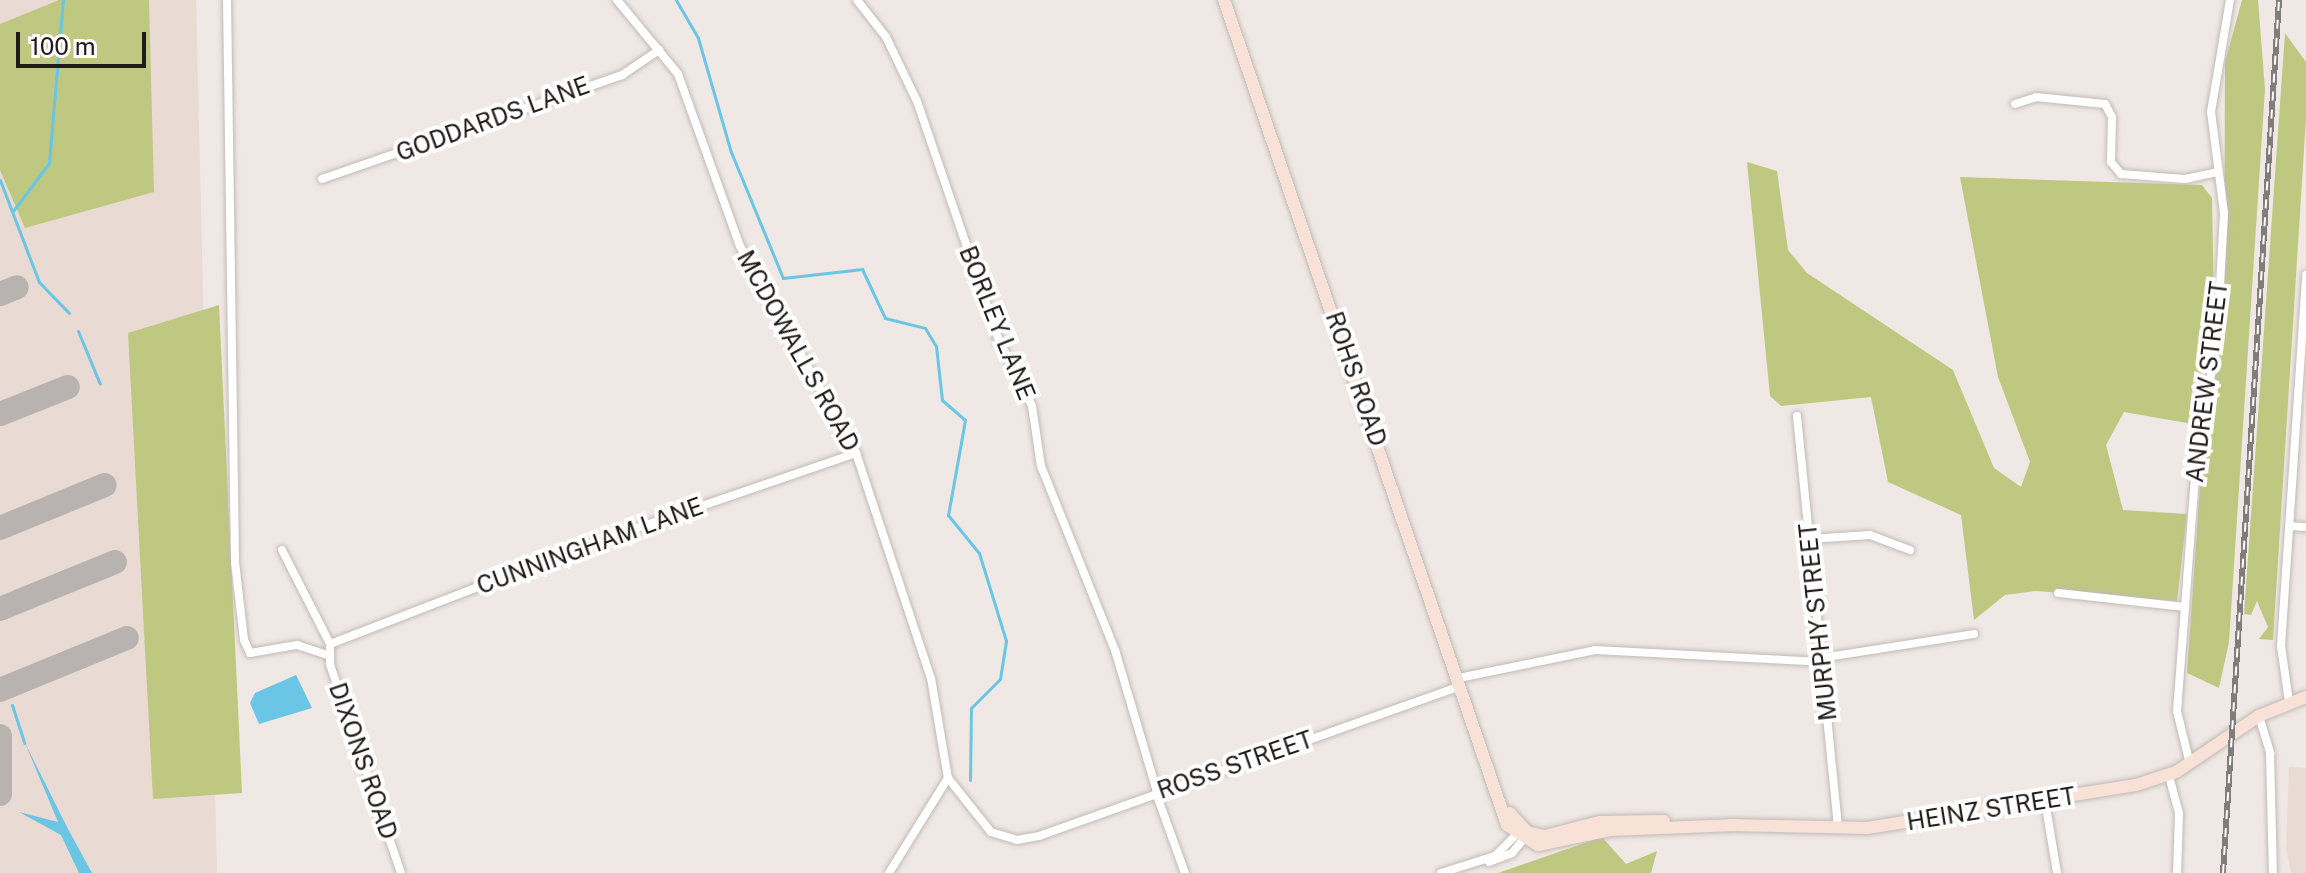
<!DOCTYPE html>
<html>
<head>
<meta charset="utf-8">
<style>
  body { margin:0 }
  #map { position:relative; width:2306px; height:873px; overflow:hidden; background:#efe8e4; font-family:"Public Sans",sans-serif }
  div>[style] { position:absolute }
  .built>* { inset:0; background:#e9dbd3 }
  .green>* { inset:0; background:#bfc880 }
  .water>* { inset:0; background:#6ac6e4 }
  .stream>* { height:3px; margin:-1.5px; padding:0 1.5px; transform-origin:1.5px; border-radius:1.5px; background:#6ac6e4 }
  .taxiway>* { height:24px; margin:-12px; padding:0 12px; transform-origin:12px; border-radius:12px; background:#b8b2b0 }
  .roads { filter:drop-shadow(0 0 2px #c1bab6) drop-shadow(0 0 2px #c1bab6) }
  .street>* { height:8px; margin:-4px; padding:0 4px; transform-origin:4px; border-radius:4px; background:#fff }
  .secondary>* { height:12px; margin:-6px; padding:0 6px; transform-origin:6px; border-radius:6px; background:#f8e1d6 }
  .rail>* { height:6px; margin-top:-3px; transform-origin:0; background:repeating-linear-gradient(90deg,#fff 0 9px,#827d7b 0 18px); box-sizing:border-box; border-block:2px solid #827d7b }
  span { translate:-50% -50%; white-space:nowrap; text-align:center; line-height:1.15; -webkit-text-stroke:8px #fff; paint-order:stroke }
  .street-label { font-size:24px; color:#1e1b1a }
  .scale { position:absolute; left:16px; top:32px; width:130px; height:36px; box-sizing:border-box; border:4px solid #1e1b1a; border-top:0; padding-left:10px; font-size:24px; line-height:28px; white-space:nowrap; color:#1e1b1a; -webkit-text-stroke:6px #fff; paint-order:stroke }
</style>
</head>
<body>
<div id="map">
  <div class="built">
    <div style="clip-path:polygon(0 0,196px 0,217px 873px,0 873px)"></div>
    <div style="clip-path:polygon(2289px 767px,2306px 768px,2306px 873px,2291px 873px,2286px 849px)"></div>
  </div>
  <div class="green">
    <div style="clip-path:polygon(59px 0,149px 0,154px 192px,25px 228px,0 170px,0 24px)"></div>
    <div style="clip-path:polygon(2242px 0,2258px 0,2265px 89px,2229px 642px,2219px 688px,2187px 673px,2202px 457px,2224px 324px,2225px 62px)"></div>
    <div style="clip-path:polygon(2285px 33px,2306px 62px,2306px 118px,2273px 640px,2259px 639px,2268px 627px,2257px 601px,2251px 615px,2244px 614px)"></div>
    <div style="clip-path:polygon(1747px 162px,1777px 171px,1788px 250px,1807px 273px,1953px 370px,1994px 468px,2021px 487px,2030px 462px,1998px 377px,1960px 177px,2202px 185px,2212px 198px,2214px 305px,2193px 424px,2124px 412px,2106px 445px,2123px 510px,2187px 514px,2177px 601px,2035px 591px,2005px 595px,1974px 620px,1961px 515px,1888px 482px,1871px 397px,1781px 406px,1770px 396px)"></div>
    <div style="clip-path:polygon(219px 305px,242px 793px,153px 799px,128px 333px)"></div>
    <div style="clip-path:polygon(1602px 837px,1626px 864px,1657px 851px,1651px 873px,1498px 873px)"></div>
  </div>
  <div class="water">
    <div style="clip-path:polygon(296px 675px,312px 708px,259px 724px,250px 703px,255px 693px)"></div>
    <div style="clip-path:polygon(25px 743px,67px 827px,92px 873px,79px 873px,61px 835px,19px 812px,58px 822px)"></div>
  </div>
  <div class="stream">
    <div style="left:676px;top:0;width:44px;rotate:59.9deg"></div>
    <div style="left:698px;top:38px;width:119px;rotate:73.9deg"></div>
    <div style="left:731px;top:152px;width:136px;rotate:67.6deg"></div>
    <div style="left:783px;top:278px;width:80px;rotate:-6.5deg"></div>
    <div style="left:862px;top:269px;width:54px;rotate:64.9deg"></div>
    <div style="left:885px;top:318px;width:41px;rotate:14deg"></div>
    <div style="left:925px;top:328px;width:21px;rotate:59deg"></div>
    <div style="left:936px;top:346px;width:54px;rotate:83.7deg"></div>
    <div style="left:942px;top:400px;width:30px;rotate:41deg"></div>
    <div style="left:965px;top:420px;width:97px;rotate:100.1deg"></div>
    <div style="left:948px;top:515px;width:49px;rotate:50.8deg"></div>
    <div style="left:979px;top:553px;width:92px;rotate:72.9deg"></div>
    <div style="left:1006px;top:641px;width:38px;rotate:99deg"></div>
    <div style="left:1000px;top:679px;width:41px;rotate:135deg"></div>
    <div style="left:971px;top:708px;width:72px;rotate:90.8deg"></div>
    <div style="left:0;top:180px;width:109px;rotate:69.1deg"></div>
    <div style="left:39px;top:282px;width:43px;rotate:45.9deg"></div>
    <div style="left:13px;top:211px;width:60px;rotate:-53.1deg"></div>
    <div style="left:49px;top:163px;width:164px;rotate:-85.1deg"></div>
    <div style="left:78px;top:331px;width:57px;rotate:67.5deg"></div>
    <div style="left:12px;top:705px;width:40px;rotate:72deg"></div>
  </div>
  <div class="taxiway">
    <div style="left:0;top:294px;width:18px;rotate:-22deg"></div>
    <div style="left:0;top:414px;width:73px;rotate:-21.7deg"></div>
    <div style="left:0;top:528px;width:113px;rotate:-22.3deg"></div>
    <div style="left:0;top:609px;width:124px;rotate:-22.2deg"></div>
    <div style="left:0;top:690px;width:137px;rotate:-22.3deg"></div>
    <div style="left:0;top:736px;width:58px;rotate:90deg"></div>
  </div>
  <div class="roads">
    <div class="street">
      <div style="left:227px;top:0;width:562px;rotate:89.18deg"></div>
      <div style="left:235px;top:562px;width:79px;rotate:83.4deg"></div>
      <div style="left:244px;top:640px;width:14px;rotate:65deg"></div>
      <div style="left:250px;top:653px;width:48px;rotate:-9.7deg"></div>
      <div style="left:297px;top:645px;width:33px;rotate:18deg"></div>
      <div style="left:617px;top:0;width:96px;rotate:50.5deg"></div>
      <div style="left:678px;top:74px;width:183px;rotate:70.2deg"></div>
      <div style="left:740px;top:246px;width:237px;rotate:60.7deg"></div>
      <div style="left:856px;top:453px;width:237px;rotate:71.6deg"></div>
      <div style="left:931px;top:678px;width:101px;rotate:80.4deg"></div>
      <div style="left:948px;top:778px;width:69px;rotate:51.5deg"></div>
      <div style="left:991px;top:832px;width:27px;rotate:17deg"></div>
      <div style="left:1017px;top:840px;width:22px;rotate:-10deg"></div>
      <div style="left:1039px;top:836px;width:448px;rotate:-19.6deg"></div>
      <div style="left:857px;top:0;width:47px;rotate:51.9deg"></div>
      <div style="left:886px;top:37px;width:71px;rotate:64.2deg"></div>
      <div style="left:917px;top:101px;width:253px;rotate:71.1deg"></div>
      <div style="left:999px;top:340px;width:74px;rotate:63.4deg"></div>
      <div style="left:1032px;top:406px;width:61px;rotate:81.5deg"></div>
      <div style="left:1041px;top:466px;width:198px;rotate:68.1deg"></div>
      <div style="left:1115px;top:650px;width:148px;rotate:73.5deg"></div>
      <div style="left:2015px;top:104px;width:22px;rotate:-18deg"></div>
      <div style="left:2036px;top:97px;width:69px;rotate:5.8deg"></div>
      <div style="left:2105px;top:104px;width:15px;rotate:62deg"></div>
      <div style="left:2112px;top:117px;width:45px;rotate:91.3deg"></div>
      <div style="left:2111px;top:162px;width:16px;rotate:50deg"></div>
      <div style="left:2121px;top:174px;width:64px;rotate:4.5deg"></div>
      <div style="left:2185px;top:179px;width:33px;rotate:-12deg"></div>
      <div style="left:322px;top:179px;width:318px;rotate:-19.1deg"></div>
      <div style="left:622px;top:75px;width:45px;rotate:-34deg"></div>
      <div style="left:1797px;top:416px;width:415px;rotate:84.3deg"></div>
      <div style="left:2290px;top:526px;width:16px;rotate:4deg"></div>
      <div style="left:1809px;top:539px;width:61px;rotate:-3.8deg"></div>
      <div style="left:1870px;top:535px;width:43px;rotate:20.6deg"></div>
      <div style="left:282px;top:550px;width:106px;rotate:62.9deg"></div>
      <div style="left:2058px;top:593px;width:128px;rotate:6.3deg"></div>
      <div style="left:1821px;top:658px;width:155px;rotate:-8.9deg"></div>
      <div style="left:1459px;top:678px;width:139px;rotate:-11.6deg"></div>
      <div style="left:1595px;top:650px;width:227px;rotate:3deg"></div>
      <div style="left:2289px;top:702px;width:57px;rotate:-98.1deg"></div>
      <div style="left:2281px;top:646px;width:372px;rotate:-86.1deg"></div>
      <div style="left:2259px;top:716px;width:39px;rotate:73deg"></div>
      <div style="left:2270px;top:753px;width:120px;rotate:88.6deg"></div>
      <div style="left:2190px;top:764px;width:55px;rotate:-103.8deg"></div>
      <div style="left:2177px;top:711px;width:248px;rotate:-85.6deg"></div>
      <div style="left:2196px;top:464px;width:127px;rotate:-80.5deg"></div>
      <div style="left:2217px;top:339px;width:126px;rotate:-86.8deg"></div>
      <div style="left:2224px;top:213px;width:102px;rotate:-97.3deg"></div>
      <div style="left:2211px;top:112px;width:114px;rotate:-80.4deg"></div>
      <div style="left:2169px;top:776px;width:39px;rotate:75deg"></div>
      <div style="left:2179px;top:814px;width:59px;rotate:91.9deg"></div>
      <div style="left:1156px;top:793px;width:85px;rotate:70.1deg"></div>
      <div style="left:2045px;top:801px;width:73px;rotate:80.5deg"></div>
      <div style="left:1489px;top:862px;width:25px;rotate:-21deg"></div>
      <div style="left:1512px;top:853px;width:25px;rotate:-50deg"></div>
      <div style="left:401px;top:873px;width:221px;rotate:-108.8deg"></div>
      <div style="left:330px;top:664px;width:20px;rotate:-90deg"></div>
      <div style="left:330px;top:644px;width:267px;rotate:-21.1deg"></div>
      <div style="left:579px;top:548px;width:293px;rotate:-18.9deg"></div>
      <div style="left:889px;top:873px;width:112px;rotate:-58.2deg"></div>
      <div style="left:1441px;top:873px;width:57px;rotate:-17.5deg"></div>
      <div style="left:1495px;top:856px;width:38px;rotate:-45deg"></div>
    </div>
    <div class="secondary">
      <div style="left:1224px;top:0;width:872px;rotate:71.07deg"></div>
      <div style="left:1507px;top:825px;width:37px;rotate:33deg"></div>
      <div style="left:1538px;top:845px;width:75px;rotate:-11.6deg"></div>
      <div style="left:1611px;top:830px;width:125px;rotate:-2.3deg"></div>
      <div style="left:1510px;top:813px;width:25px;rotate:48deg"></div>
      <div style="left:1527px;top:832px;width:18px;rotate:13deg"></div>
      <div style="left:1545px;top:836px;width:57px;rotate:-14.3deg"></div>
      <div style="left:1600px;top:822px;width:64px;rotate:-0.9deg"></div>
      <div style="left:1730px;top:825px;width:137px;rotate:1.3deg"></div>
      <div style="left:1867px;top:828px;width:272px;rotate:-9.1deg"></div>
      <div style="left:2136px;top:785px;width:42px;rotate:-18deg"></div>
      <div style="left:2176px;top:772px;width:100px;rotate:-34deg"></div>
      <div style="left:2259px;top:716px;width:51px;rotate:-22deg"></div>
    </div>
  </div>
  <div class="rail">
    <div style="left:2223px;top:873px;width:875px;rotate:-86.33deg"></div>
  </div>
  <div class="street-label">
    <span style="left:493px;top:119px;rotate:-20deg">GODDARDS LANE</span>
    <span style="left:997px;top:323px;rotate:68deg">BORLEY LANE</span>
    <span style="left:798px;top:351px;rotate:61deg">MCDOWALLS ROAD</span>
    <span style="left:1356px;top:379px;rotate:71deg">ROHS ROAD</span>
    <span style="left:2207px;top:382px;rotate:-83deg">ANDREW STREET</span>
    <span style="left:590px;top:546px;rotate:-20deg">CUNNINGHAM LANE</span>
    <span style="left:1818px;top:622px;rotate:-96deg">MURPHY STREET</span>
    <span style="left:363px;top:761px;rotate:71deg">DIXONS ROAD</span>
    <span style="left:1235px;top:765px;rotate:-19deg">ROSS STREET</span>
    <span style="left:1991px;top:809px;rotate:-9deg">HEINZ STREET</span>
  </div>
  <div class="scale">100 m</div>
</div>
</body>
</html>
